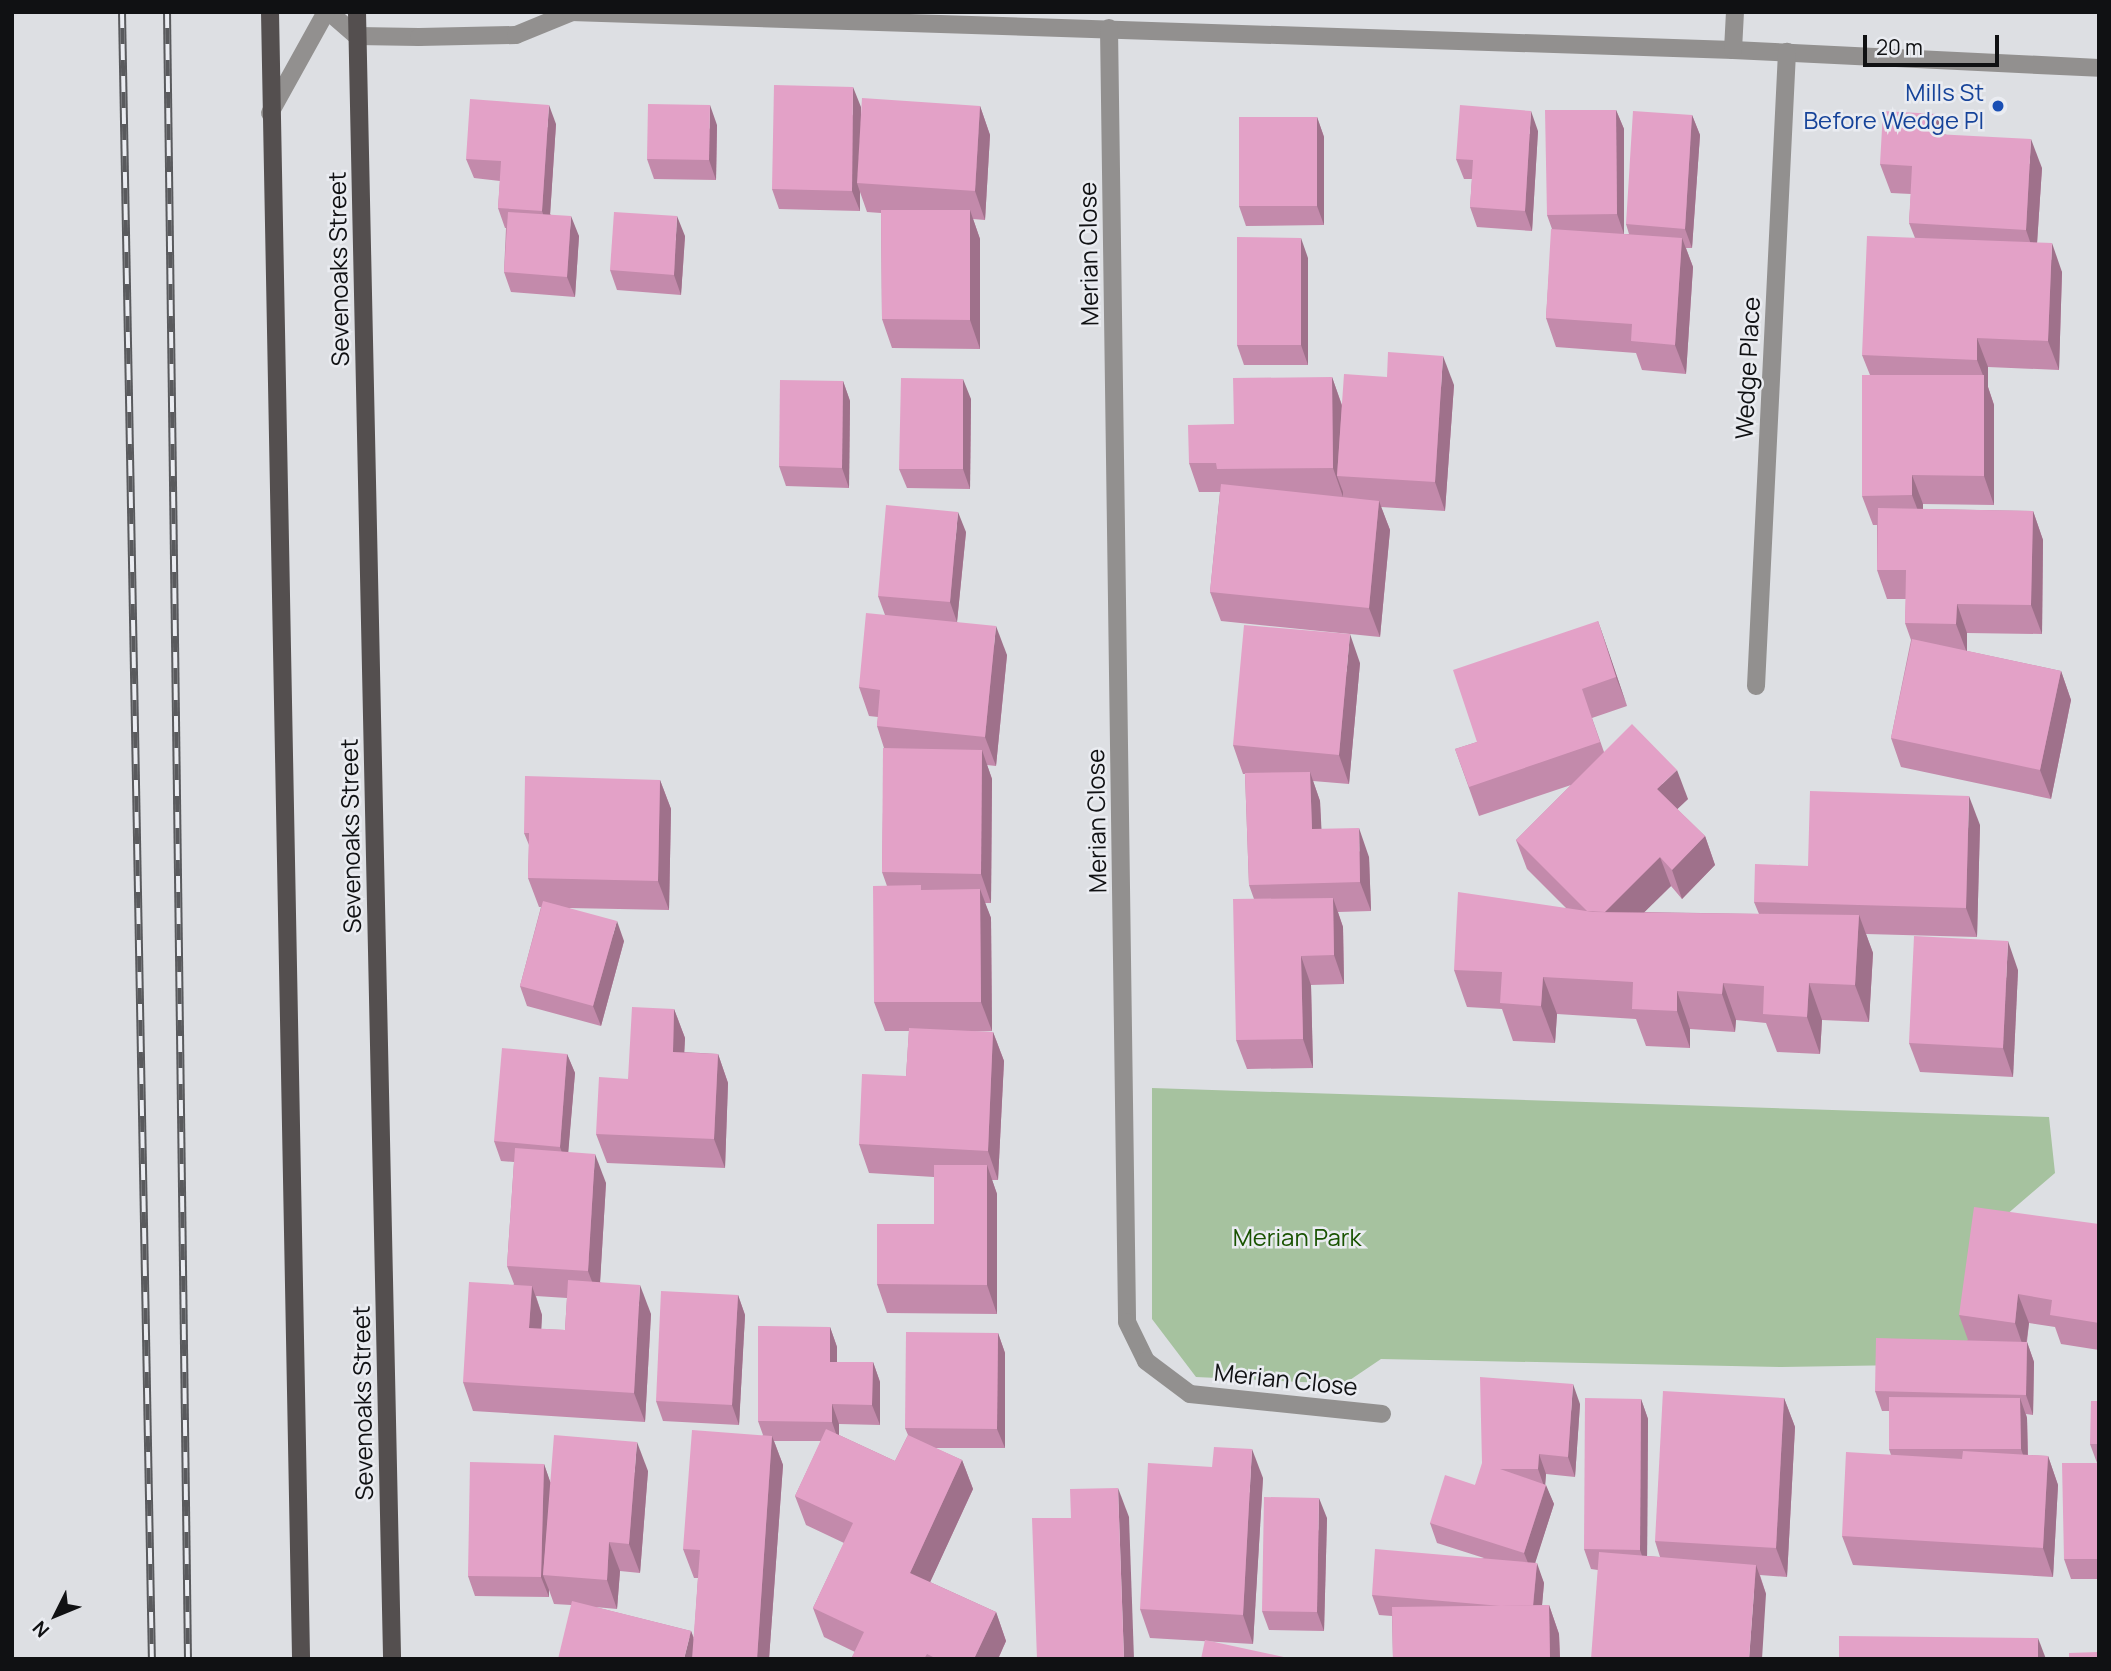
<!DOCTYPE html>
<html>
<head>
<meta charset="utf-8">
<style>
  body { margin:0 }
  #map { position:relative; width:2111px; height:1671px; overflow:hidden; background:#dddfe3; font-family:Manrope,sans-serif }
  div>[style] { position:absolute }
  .green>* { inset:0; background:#a6c29f }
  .minor>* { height:18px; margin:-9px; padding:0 9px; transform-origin:9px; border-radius:9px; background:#92908f }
  .major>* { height:18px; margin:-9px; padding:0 9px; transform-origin:9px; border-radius:9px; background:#544f4f }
  .rail>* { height:8px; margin-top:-4px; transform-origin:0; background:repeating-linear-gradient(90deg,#eaecf1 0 16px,#595a5d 0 32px); box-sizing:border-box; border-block:2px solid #595a5d }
  .wall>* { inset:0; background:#c38aab }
  .shaded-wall>* { inset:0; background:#9f718b }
  .building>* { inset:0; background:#e3a1c7 }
  .dots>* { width:19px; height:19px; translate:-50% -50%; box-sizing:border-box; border:4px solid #eaecf1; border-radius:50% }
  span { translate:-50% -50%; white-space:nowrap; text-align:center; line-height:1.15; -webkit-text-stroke:5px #eaecf1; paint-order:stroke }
  .transit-label { font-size:24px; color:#164399 }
  .right { translate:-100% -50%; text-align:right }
  .street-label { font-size:24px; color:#101113 }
  .park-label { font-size:24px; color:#195301 }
  .frame { position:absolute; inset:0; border:14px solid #101113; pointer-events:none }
  .north { position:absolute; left:21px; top:1580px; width:70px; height:70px; -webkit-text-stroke:5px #eaecf1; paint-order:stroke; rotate:227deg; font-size:19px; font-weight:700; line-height:28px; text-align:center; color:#101113 }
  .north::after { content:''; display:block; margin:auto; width:24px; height:32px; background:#101113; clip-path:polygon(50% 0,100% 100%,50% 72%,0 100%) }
  .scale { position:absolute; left:1863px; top:35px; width:136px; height:32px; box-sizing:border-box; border:4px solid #101113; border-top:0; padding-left:9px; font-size:21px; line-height:24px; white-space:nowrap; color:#101113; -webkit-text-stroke:5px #eaecf1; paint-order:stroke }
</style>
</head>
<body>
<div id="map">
  <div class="green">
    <div style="clip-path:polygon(1152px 1088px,2049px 1117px,2055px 1173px,1977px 1240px,1966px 1364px,1781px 1367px,1381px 1359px,1344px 1384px,1196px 1377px,1152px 1319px)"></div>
  </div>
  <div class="minor">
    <div style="left:329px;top:12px;width:37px;rotate:41deg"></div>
    <div style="left:357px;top:36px;width:62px;rotate:0.9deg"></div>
    <div style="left:419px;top:37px;width:97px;rotate:-1.2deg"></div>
    <div style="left:516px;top:35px;width:61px;rotate:-22.3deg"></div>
    <div style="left:571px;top:12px;width:1163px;rotate:1.87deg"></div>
    <div style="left:1733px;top:50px;width:366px;rotate:2.8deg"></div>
    <div style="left:1109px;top:28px;width:1294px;rotate:89.2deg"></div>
    <div style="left:1127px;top:1322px;width:43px;rotate:64deg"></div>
    <div style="left:1146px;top:1361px;width:55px;rotate:36.9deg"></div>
    <div style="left:1190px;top:1394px;width:193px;rotate:5.9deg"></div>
    <div style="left:1733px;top:50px;width:38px;rotate:-87deg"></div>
    <div style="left:270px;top:113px;width:115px;rotate:-61deg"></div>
    <div style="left:1756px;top:686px;width:635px;rotate:-87.2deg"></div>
  </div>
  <div class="major">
    <div style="left:270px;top:12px;width:1647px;rotate:88.92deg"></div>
    <div style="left:357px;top:12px;width:1647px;rotate:88.78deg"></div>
  </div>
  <div class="rail">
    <div style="left:122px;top:12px;width:1647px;rotate:88.96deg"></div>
    <div style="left:167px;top:12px;width:1647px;rotate:89.27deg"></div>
  </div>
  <div class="wall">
    <div style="clip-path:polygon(980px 106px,990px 135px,985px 220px,973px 219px,980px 239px,980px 349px,892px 348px,882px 319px,881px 213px,867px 212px,860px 192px,860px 211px,779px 209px,772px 189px,861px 107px,861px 122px)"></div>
    <div style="clip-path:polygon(1616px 110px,1624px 129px,1624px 234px,1629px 234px,1626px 224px,1692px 115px,1700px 135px,1692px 248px,1686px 248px,1693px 267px,1686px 374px,1642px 370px,1636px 353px,1556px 347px,1546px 318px,1552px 229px,1547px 215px)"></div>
    <div style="clip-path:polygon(1317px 117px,1324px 137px,1324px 225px,1246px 226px,1239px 206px)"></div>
    <div style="clip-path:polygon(556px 124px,550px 214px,579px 236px,575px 297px,511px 292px,504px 272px,506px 228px,505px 228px,498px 208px,500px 181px,474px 178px,466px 159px)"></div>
    <div style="clip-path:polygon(717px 125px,716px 180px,654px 179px,647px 159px)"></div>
    <div style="clip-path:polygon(1538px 131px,1532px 231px,1477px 227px,1470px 207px,1472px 179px,1464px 179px,1456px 159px)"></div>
    <div style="clip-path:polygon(1944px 134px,2042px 168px,2037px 243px,2062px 272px,2059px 370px,1988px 367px,1988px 387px,1994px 405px,1994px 505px,1923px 504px,1923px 509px,2033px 511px,2043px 540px,2042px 634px,1967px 633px,1967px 651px,2061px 671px,2071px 700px,2051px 799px,1901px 767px,1891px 738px,1911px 640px,1905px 623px,1906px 599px,1887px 599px,1877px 570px,1877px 525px,1873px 525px,1862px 496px,1870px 375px,1862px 355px,1915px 238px,1909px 223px,1911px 194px,1891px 193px,1880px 164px)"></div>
    <div style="clip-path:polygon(685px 236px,681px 295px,617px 290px,610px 270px)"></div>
    <div style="clip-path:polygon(1308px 258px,1308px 365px,1244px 365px,1237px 345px)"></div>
    <div style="clip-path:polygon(1332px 377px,1342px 405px,1454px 385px,1445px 511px,1381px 507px,1390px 530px,1380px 637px,1221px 621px,1210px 592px,1220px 492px,1199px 492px,1189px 463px,1234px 424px)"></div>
    <div style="clip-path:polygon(843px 381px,850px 401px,849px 488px,786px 486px,779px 466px)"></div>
    <div style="clip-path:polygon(971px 399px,970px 489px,907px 488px,899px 469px)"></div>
    <div style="clip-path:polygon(966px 532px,957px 622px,1007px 655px,996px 766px,987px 765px,992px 779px,991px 903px,985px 903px,991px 918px,992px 1031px,961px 1031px,993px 1032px,1004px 1061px,998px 1180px,992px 1180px,997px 1194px,997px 1314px,887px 1313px,877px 1284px,934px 1224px,934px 1177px,869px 1173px,859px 1144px,906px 1076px,909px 1031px,885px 1031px,874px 1002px,887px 886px,882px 872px,884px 748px,877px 726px,878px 717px,869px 716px,859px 687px,885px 615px,878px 596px)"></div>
    <div style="clip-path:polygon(1598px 621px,1627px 706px,1592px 718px,1604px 752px,1688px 799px,1677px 809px,1705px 836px,1715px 865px,1682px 899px,1671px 886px,1644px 912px,1759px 914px,1754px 902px,1808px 866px,1980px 825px,1977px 937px,1866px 934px,1873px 953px,1869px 1022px,1822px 1020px,1820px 1054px,1777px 1052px,1766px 1023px,1736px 1020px,1735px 1032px,1690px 1029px,1690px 1048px,1646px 1046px,1636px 1019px,1557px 1014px,1555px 1043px,1513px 1041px,1502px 1009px,1467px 1007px,1454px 970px,1566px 908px,1527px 869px,1516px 840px,1571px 785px,1479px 816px,1455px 749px,1477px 742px)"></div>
    <div style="clip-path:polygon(1360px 663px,1349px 784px,1313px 781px,1320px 801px,1321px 829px,1369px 857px,1371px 911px,1338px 912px,1343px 927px,1344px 984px,1311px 985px,1313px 1068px,1247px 1069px,1236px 1040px,1254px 899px,1249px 885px,1245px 774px,1243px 774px,1233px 745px)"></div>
    <div style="clip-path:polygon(660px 780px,671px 809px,669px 910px,569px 908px,624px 941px,601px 1026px,527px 1006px,520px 986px,541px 907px,539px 907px,528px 878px,529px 845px,524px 833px)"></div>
    <div style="clip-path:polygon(2018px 970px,2013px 1077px,1920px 1072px,1909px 1043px)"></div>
    <div style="clip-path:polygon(674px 1009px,685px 1038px,684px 1052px,718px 1054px,728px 1083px,725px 1168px,607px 1163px,596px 1134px,628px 1079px)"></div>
    <div style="clip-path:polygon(evenodd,567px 1054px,575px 1073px,568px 1152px,606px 1183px,600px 1282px,651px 1314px,645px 1422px,473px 1411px,463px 1382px,514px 1284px,507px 1266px,514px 1162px,501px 1161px,494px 1141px,567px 1054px,536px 1296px,567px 1298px,565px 1330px,541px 1329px,542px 1315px,536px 1296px)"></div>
    <div style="clip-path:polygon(2099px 1224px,2099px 1350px,2061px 1344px,2055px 1327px,2029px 1323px,2027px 1342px,2034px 1362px,2033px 1415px,2026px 1414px,2027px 1418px,2028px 1455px,2048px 1456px,2058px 1485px,2053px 1577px,1853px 1565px,1842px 1536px,1891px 1455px,1889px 1449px,1889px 1411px,1882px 1411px,1875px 1391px,1968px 1340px,1959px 1315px)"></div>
    <div style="clip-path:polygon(738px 1295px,745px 1315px,739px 1425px,663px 1421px,656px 1401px)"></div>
    <div style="clip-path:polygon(830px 1327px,837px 1347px,837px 1362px,873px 1362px,880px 1382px,880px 1425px,839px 1424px,839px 1435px,895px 1461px,908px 1435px,905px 1428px,998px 1333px,1005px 1353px,1005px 1448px,935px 1448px,962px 1460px,973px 1489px,930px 1582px,996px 1612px,1006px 1641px,998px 1659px,851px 1659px,855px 1652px,824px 1637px,813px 1608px,844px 1543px,806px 1525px,795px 1496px,821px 1441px,774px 1441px,783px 1465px,769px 1659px,571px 1605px,554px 1604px,549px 1590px,549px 1597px,475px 1596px,468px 1576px,544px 1464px,550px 1482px,648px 1471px,640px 1573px,620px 1571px,617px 1609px,595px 1607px,691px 1631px,694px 1638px,698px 1578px,694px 1578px,683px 1549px,763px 1435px,758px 1421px)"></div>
    <div style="clip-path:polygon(1784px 1398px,1795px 1427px,1787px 1577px,1760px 1575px,1766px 1594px,1591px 1569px,1584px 1549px,1641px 1399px,1648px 1419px,1647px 1556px,1660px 1557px,1655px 1541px)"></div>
    <div style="clip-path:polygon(2099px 1401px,2099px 1579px,2071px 1579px,2064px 1559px,2097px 1463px,2090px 1444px)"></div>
    <div style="clip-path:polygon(1580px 1404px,1575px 1477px,1546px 1474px,1545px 1484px,1554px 1504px,1535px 1562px,1544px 1583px,1542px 1605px,1549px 1605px,1559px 1634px,1560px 1659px,1393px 1659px,1392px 1616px,1379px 1615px,1372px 1595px,1484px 1558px,1437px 1543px,1430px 1523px,1475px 1485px)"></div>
    <div style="clip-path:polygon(1263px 1478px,1253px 1644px,1150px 1638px,1140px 1609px)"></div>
    <div style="clip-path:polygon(1327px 1518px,1324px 1631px,1269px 1630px,1262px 1611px)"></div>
  </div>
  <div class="shaded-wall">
    <div style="clip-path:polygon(853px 87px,861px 107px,860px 183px,857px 183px,860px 192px,860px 211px,852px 191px)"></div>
    <div style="clip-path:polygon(549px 105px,556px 124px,549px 231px,542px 211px)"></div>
    <div style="clip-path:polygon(710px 105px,717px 125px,716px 180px,709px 160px)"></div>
    <div style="clip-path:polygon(980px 106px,990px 135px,985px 220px,975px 191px)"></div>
    <div style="clip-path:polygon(1616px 110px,1624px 129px,1624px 234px,1617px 214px)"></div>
    <div style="clip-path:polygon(1531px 111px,1538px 131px,1532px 231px,1525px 211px)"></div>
    <div style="clip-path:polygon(1936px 114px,1947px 143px,1935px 134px)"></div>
    <div style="clip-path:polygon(1692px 115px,1700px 135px,1692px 248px,1685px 229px)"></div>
    <div style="clip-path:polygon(1317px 117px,1324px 137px,1324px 225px,1317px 206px)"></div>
    <div style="clip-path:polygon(2031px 139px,2042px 168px,2036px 259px,2026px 230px)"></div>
    <div style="clip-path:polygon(970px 210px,980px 239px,980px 349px,970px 320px)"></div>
    <div style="clip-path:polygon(571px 216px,579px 236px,575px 297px,567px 277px)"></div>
    <div style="clip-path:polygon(677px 216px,685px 236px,681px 295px,674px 275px)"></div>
    <div style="clip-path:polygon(1301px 238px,1308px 258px,1308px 365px,1301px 345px)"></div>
    <div style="clip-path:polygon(1682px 238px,1693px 267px,1686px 374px,1675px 345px)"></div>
    <div style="clip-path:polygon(2052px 243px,2062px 272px,2059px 370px,2048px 341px)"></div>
    <div style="clip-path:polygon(1977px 338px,1988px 367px,1988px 387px,1994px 405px,1994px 505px,1984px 476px,1984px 378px,1977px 360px)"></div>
    <div style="clip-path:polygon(1443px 356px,1454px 385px,1445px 511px,1435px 482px)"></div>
    <div style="clip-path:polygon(1332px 377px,1342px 406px,1337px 476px,1343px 492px,1343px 497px,1333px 468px)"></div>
    <div style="clip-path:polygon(963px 379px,971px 399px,970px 489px,963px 469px)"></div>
    <div style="clip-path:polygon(843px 381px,850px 401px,849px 488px,842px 468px)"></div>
    <div style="clip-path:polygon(1912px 475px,1923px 504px,1923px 524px,1912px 495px)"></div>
    <div style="clip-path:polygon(1379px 501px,1390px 530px,1380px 637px,1369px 608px)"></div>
    <div style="clip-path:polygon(2033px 511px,2043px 540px,2042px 634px,2031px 605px)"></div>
    <div style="clip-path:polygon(958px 512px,966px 532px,957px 622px,950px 602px)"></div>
    <div style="clip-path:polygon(1957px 604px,1967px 633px,1967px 653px,1956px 624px)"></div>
    <div style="clip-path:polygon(1598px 621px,1608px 650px,1627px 706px,1616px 677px)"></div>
    <div style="clip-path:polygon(996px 626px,1007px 655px,996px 766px,985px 737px)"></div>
    <div style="clip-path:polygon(1350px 634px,1360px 663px,1349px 784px,1339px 755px)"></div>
    <div style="clip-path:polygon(2061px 671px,2071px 700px,2051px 799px,2040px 770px)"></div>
    <div style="clip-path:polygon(982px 750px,992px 779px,991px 903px,981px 874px)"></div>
    <div style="clip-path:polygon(1677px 770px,1688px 799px,1668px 818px,1657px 789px)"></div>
    <div style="clip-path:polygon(1310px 772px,1320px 801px,1323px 858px,1312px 829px)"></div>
    <div style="clip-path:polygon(660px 780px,671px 809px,669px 910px,658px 881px)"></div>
    <div style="clip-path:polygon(1969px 796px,1980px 825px,1977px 937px,1966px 908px)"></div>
    <div style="clip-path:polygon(1359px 828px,1369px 857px,1371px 911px,1360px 882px)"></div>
    <div style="clip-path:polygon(1705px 836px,1715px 865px,1682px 899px,1672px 870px)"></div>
    <div style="clip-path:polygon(1660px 857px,1671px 886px,1607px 949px,1596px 920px)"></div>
    <div style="clip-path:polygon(980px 889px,991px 918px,992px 1031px,981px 1002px)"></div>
    <div style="clip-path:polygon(1333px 898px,1343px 927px,1344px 984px,1334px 955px)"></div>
    <div style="clip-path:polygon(1859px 915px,1873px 953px,1869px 1022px,1855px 985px)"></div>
    <div style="clip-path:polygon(617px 921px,624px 941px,601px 1026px,593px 1006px)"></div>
    <div style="clip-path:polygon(2008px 941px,2018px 970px,2013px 1077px,2003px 1048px)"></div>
    <div style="clip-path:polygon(1301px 956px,1311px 985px,1313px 1068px,1303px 1039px)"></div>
    <div style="clip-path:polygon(1543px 977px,1557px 1014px,1555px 1043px,1541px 1006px)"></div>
    <div style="clip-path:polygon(1723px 983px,1736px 1020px,1735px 1032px,1722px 994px)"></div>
    <div style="clip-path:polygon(1809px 983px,1822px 1020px,1820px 1054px,1807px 1017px)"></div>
    <div style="clip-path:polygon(1677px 991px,1690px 1029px,1690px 1048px,1677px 1011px)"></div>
    <div style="clip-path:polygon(674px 1009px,685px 1038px,683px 1081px,673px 1052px)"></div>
    <div style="clip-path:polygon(993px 1032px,1004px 1061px,998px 1180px,988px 1151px)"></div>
    <div style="clip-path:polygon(567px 1054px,575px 1073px,567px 1167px,560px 1147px)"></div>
    <div style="clip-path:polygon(718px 1054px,728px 1083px,725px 1168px,714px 1139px)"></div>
    <div style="clip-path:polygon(595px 1154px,606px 1183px,599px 1300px,588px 1271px)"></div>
    <div style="clip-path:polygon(987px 1165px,997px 1194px,997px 1314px,987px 1285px)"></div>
    <div style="clip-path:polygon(640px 1285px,651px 1314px,645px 1422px,634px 1393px)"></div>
    <div style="clip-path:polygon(532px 1286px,542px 1315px,540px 1357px,529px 1328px)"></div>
    <div style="clip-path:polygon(2018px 1294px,2029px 1323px,2025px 1352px,2015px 1323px)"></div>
    <div style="clip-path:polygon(738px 1295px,745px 1315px,739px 1425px,732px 1405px)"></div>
    <div style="clip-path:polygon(830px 1327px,837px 1347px,837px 1382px,830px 1362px)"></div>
    <div style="clip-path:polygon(998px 1333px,1005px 1353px,1005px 1448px,997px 1429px)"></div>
    <div style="clip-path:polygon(2027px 1342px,2034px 1362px,2033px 1415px,2026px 1395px)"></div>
    <div style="clip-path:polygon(873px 1362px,880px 1382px,880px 1425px,872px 1405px)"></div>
    <div style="clip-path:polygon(1573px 1384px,1580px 1404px,1575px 1477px,1568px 1457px)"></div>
    <div style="clip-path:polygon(1784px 1398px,1795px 1427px,1787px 1577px,1776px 1548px)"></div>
    <div style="clip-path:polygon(2020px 1398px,2027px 1418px,2028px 1469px,2021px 1449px)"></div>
    <div style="clip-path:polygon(1641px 1399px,1648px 1419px,1647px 1570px,1640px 1550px)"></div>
    <div style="clip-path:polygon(832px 1404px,839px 1424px,839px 1442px,832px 1422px)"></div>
    <div style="clip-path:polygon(772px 1436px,783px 1465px,769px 1659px,757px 1659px)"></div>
    <div style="clip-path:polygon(637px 1442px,648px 1471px,640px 1573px,629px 1544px)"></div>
    <div style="clip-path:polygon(1252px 1449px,1263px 1478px,1253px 1644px,1243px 1615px)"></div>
    <div style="clip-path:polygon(1539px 1454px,1546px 1474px,1545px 1488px,1546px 1485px,1554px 1504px,1532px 1573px,1524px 1553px,1545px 1489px,1538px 1469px)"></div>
    <div style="clip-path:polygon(2048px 1456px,2058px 1485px,2053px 1577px,2043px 1548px)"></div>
    <div style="clip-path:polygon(962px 1460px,973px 1489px,921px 1602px,910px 1573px)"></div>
    <div style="clip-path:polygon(544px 1464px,551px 1484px,543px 1575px,549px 1590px,549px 1597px,541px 1577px)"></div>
    <div style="clip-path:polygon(1118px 1488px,1129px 1517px,1134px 1659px,1124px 1659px)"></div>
    <div style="clip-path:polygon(1319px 1498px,1327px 1518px,1324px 1631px,1317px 1612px)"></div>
    <div style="clip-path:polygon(609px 1542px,620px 1571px,617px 1609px,607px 1580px)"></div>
    <div style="clip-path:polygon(1537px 1563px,1544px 1583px,1540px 1628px,1533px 1608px)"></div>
    <div style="clip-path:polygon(1756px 1565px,1766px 1594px,1762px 1659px,1749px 1659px)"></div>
    <div style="clip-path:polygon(1549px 1605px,1559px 1634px,1560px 1659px,1550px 1659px)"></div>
    <div style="clip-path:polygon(996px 1612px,1006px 1641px,998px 1659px,974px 1659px)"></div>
    <div style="clip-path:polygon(691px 1631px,698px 1651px,696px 1659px,684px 1659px)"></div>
    <div style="clip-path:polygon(2038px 1638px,2046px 1659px,2038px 1659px)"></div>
  </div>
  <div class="building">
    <div style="clip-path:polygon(774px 85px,853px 87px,852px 191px,772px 189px)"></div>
    <div style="clip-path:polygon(862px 98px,980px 106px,975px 191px,857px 183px)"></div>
    <div style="clip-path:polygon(470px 99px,549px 105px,542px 211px,498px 208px,501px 161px,466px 159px)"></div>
    <div style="clip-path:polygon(648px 104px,710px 105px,709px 160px,647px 159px)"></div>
    <div style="clip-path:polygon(1460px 105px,1531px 111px,1525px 211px,1470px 207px,1473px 160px,1456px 159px)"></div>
    <div style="clip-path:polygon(1545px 110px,1616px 110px,1617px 214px,1547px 215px)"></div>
    <div style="clip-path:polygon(1633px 111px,1692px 115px,1685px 229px,1626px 224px)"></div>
    <div style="clip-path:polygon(1883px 111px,1936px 114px,1935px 134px,2031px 139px,2026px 230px,1909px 223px,1912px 166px,1880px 164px)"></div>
    <div style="clip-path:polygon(1239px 117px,1317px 117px,1317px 206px,1239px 206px)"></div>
    <div style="clip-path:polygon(881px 210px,970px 210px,970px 320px,882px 319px)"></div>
    <div style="clip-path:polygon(508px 212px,571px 216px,567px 277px,504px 272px)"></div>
    <div style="clip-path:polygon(614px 212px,677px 216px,674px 275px,610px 270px)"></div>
    <div style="clip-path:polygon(1551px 229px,1682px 238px,1675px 345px,1631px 341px,1632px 324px,1546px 318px)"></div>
    <div style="clip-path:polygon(1867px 236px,2052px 243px,2048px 341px,1977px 338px,1977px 360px,1862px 355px)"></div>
    <div style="clip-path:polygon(1237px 237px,1301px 238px,1301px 345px,1237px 345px)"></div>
    <div style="clip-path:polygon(1388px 352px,1443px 356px,1435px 482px,1337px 476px,1344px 374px,1387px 377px)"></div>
    <div style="clip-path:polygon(1862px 375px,1984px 375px,1984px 476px,1912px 475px,1912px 495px,1862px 496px)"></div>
    <div style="clip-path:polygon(1332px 377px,1333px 468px,1217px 469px,1216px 463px,1189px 463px,1188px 425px,1234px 424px,1233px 378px)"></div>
    <div style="clip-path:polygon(901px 378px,963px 379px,963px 469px,899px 469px)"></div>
    <div style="clip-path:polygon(780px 380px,843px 381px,842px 468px,779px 466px)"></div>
    <div style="clip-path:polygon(1221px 484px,1379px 501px,1369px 608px,1210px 592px)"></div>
    <div style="clip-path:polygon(886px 505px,958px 512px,950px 602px,878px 596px)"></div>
    <div style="clip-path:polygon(1878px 508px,2033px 511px,2031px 605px,1957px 604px,1956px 624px,1905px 623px,1906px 570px,1877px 570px)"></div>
    <div style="clip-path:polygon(866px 613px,996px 626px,985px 737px,877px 726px,880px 690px,859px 687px)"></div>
    <div style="clip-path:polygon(1598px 621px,1616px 677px,1582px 689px,1600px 742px,1469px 787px,1455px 749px,1477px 742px,1453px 670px)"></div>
    <div style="clip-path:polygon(1244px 625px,1350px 634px,1339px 755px,1233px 745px)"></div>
    <div style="clip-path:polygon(1912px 639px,2061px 671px,2040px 770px,1891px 738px)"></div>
    <div style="clip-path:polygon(1632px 724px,1677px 770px,1657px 789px,1705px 836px,1672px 870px,1660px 857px,1605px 912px,1587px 911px,1516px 840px)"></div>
    <div style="clip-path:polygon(883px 748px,982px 750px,981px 874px,882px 872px)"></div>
    <div style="clip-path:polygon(1310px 772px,1312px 829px,1359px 828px,1360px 882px,1249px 885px,1245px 773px)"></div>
    <div style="clip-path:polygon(525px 776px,660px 780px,658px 881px,528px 878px,529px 833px,524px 833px)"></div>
    <div style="clip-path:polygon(1810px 791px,1969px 796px,1966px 908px,1754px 902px,1755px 864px,1808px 866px)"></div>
    <div style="clip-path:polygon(921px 885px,921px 890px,980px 889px,981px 1002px,874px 1002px,873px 886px)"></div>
    <div style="clip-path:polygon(1458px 892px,1593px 912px,1859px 915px,1855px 985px,1809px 983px,1807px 1017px,1763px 1014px,1764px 986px,1723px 983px,1722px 994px,1677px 991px,1677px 1011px,1632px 1009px,1633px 982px,1543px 977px,1541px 1006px,1500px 1003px,1502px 972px,1454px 970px)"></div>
    <div style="clip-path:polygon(1333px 898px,1334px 955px,1301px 956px,1303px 1039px,1236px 1040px,1233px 899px)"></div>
    <div style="clip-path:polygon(543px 901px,617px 921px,593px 1006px,520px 986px)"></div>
    <div style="clip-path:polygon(1914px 936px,2008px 941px,2003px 1048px,1909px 1043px)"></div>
    <div style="clip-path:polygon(632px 1007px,674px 1009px,673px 1052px,718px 1054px,714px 1139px,596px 1134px,599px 1077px,628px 1079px)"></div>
    <div style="clip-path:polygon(909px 1028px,993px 1032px,988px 1151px,859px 1144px,862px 1074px,906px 1076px)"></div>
    <div style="clip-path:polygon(502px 1048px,567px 1054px,560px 1147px,494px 1141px)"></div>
    <div style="clip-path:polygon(515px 1148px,595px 1154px,588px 1271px,507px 1266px)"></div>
    <div style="clip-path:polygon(934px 1165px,987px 1165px,987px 1285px,877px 1284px,877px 1224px,934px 1224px)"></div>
    <div style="clip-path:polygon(1974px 1207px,2099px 1224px,2099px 1323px,2050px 1315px,2052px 1300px,2018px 1294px,2015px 1323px,1959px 1315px)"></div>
    <div style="clip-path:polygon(568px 1280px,640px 1285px,634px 1393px,463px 1382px,469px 1282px,532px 1286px,529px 1328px,565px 1330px)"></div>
    <div style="clip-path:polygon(661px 1291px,738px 1295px,732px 1405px,656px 1401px)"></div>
    <div style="clip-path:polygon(758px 1326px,830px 1327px,830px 1362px,873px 1362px,872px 1405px,832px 1404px,832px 1422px,758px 1421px)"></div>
    <div style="clip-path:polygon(906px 1332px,998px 1333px,997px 1429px,905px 1428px)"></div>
    <div style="clip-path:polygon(1876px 1338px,2027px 1342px,2026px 1395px,1875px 1391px)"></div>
    <div style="clip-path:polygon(1480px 1377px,1573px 1384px,1568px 1457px,1539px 1454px,1538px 1469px,1500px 1469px,1546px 1485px,1524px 1553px,1430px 1523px,1445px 1475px,1475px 1485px,1482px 1463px)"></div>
    <div style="clip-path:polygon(1663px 1391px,1784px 1398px,1776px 1548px,1655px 1541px)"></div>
    <div style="clip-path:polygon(1889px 1397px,2020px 1398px,2021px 1449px,1889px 1449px)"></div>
    <div style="clip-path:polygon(1585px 1398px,1641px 1399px,1640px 1550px,1584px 1549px)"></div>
    <div style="clip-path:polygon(2091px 1401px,2099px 1401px,2099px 1444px,2090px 1444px)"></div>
    <div style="clip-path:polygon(826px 1429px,895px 1461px,908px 1435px,962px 1460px,910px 1573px,996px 1612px,974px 1659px,937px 1659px,927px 1654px,924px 1659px,851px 1659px,864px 1632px,813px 1608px,853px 1523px,795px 1496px)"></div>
    <div style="clip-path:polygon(692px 1430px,772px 1436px,757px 1659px,692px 1659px,700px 1550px,683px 1549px)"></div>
    <div style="clip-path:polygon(554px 1435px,637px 1442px,629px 1544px,609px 1542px,607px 1580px,543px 1575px)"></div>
    <div style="clip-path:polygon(1214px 1447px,1252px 1449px,1243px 1615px,1140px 1609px,1148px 1463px,1212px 1467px)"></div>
    <div style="clip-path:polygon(1963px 1451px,2048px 1456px,2043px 1548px,1842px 1536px,1846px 1452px,1962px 1459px)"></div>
    <div style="clip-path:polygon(470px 1462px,544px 1464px,541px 1577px,468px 1576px)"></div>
    <div style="clip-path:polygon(2062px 1463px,2099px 1463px,2099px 1559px,2064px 1559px)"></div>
    <div style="clip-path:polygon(1118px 1488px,1124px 1659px,1037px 1659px,1032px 1518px,1071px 1518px,1070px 1489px)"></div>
    <div style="clip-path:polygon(1264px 1497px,1319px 1498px,1317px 1612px,1262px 1611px)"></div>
    <div style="clip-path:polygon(1375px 1549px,1537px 1563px,1533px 1605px,1501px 1606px,1372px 1595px)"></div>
    <div style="clip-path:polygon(1599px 1552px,1756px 1565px,1749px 1659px,1591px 1659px)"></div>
    <div style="clip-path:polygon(572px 1601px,691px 1631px,684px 1659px,558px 1659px)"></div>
    <div style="clip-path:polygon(1549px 1605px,1550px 1659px,1393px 1659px,1392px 1607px)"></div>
    <div style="clip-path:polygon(1839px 1636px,2038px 1638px,2038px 1659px,1839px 1659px)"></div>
    <div style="clip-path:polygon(1205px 1640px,1293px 1659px,1201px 1659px)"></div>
    <div style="clip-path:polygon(2099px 1652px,2099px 1659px,2069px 1659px,2069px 1653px)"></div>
  </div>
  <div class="dots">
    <div style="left:1998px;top:106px;background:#1a4fb4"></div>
  </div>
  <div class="transit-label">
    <span class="right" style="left:1984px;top:106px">Mills St<br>Before Wedge Pl</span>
  </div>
  <div class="street-label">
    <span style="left:1088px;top:254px;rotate:-91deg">Merian Close</span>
    <span style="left:338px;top:269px;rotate:-91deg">Sevenoaks Street</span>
    <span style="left:1747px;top:368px;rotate:-87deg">Wedge Place</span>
    <span style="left:1096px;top:821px;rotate:-91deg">Merian Close</span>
    <span style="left:350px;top:836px;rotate:-91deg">Sevenoaks Street</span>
    <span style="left:1286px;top:1379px;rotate:6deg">Merian Close</span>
    <span style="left:362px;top:1403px;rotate:-91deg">Sevenoaks Street</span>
  </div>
  <div class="park-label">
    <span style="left:1297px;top:1237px">Merian Park</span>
  </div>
  <div class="frame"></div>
  <div class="north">N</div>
  <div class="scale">20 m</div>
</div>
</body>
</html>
